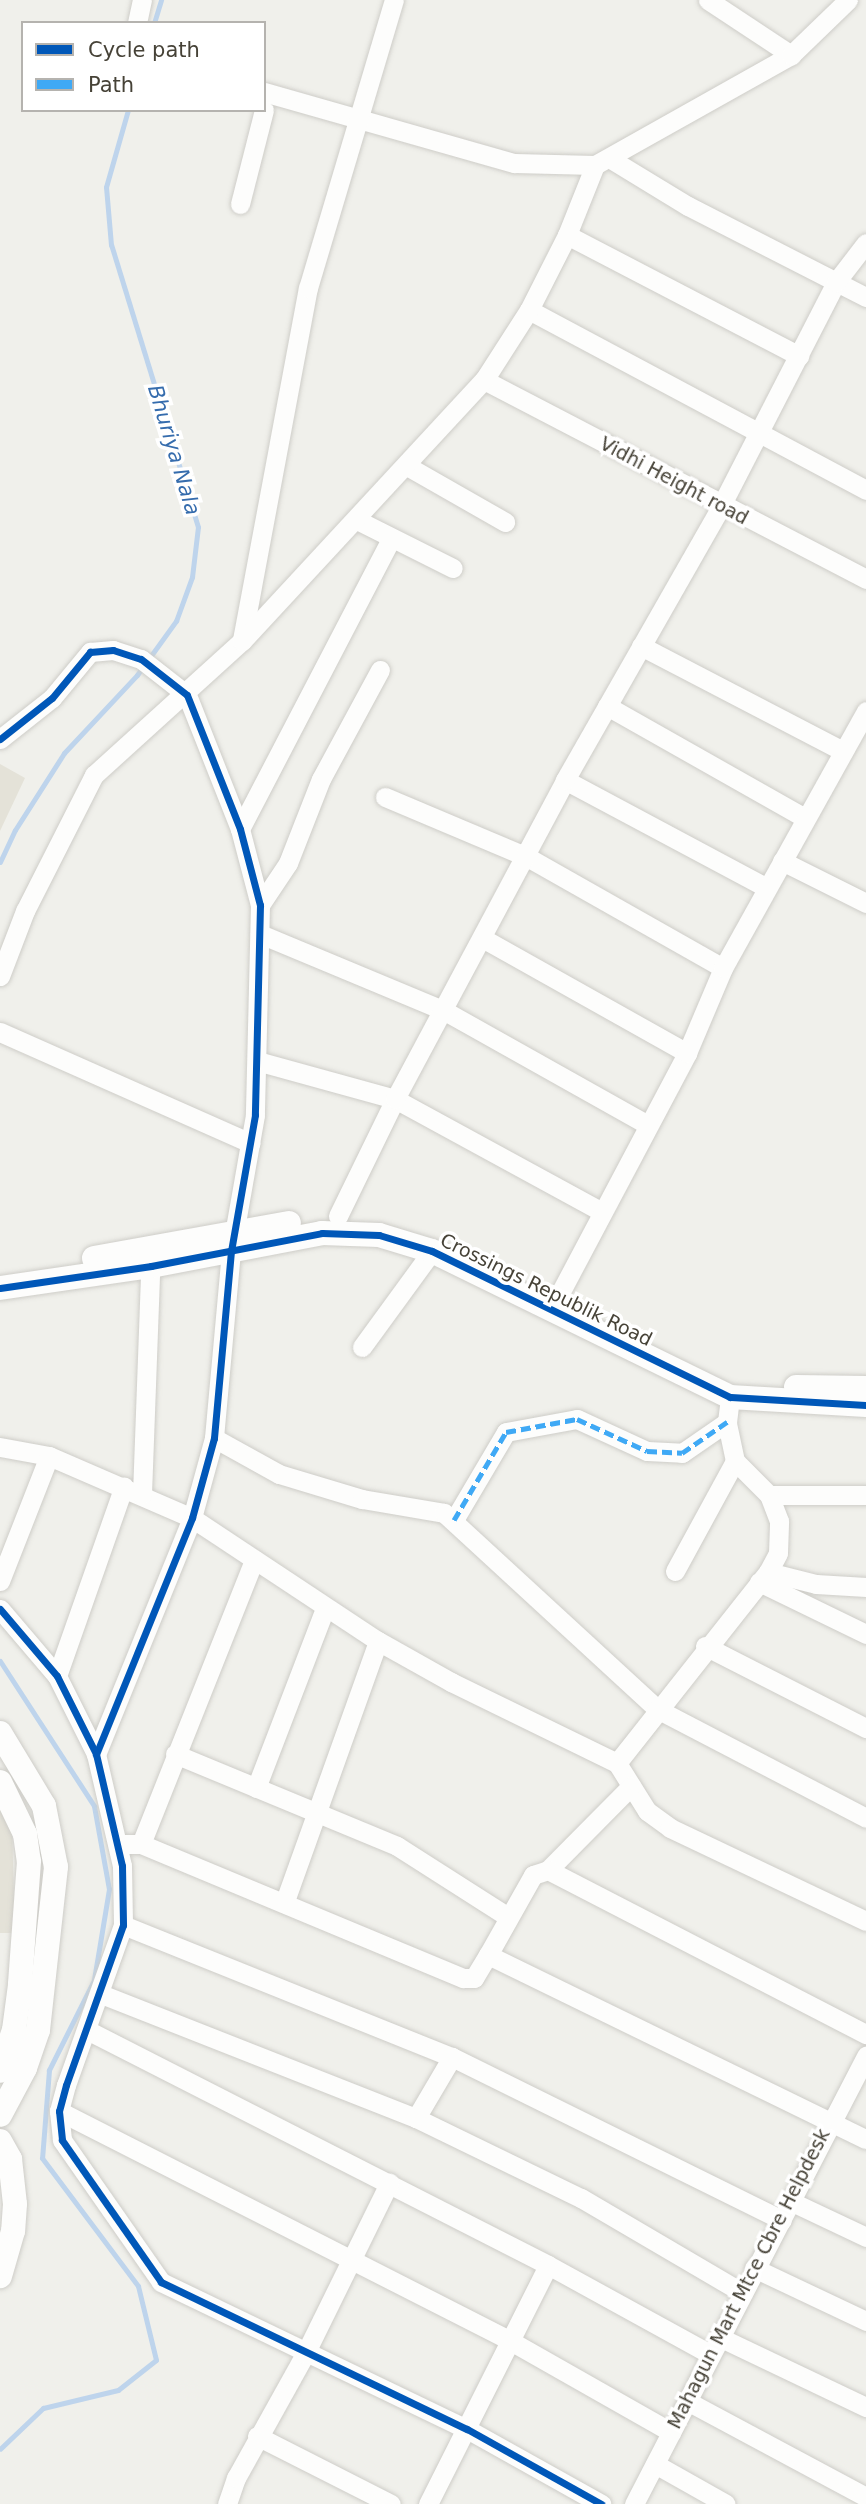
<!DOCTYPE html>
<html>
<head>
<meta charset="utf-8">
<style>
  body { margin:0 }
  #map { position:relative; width:866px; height:2504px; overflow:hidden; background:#f0f0eb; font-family:"DejaVu Sans",sans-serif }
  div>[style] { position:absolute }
  .residential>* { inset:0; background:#e4e2d8 }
  .stream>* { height:5px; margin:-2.5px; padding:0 2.5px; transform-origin:2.5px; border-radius:2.5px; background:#bed4ec }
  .roads { filter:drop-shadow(0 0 2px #cecdc8) drop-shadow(0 0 2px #cecdc8) }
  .minor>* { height:19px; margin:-9.5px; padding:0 9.5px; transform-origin:9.5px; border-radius:9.5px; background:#fdfdfc }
  .tertiary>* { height:24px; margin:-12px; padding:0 12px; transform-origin:12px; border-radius:12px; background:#fdfdfc }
  .quiet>* { height:5px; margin-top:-2.5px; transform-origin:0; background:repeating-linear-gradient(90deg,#3fa9f5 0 10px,transparent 0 15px) }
  .cycleway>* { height:7px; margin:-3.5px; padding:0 3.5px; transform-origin:3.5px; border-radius:3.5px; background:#0057b8 }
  span { translate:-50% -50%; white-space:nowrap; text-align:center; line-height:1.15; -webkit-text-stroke:7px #fff; paint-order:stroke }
  .street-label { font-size:19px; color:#464237 }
  .water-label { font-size:21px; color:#356cad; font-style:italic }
  .legend { position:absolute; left:21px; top:21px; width:245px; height:91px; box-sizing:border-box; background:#fff; border:2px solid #b5b3af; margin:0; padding:9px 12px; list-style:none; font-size:21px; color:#464237 }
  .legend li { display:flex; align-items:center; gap:14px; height:35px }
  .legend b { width:35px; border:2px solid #b5b3af }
</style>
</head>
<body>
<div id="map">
  <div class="residential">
    <div style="clip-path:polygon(0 764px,25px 778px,0 831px)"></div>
    <div style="clip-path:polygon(0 1808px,12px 1826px,15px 1933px,0 1933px)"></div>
  </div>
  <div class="stream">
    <div style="left:154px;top:23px;width:24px;rotate:-73deg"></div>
    <div style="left:0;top:862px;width:35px;rotate:-65deg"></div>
    <div style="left:15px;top:830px;width:91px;rotate:-57.5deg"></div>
    <div style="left:64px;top:753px;width:107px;rotate:-46.9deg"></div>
    <div style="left:137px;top:675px;width:67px;rotate:-54.2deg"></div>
    <div style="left:176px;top:621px;width:47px;rotate:-70deg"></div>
    <div style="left:192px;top:577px;width:50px;rotate:-83.2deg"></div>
    <div style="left:198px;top:527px;width:295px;rotate:-107.1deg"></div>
    <div style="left:111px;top:245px;width:58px;rotate:-94.9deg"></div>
    <div style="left:106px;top:187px;width:80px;rotate:-74.1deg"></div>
    <div style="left:0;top:1661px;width:173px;rotate:57deg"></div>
    <div style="left:94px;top:1806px;width:84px;rotate:79.8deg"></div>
    <div style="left:109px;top:1889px;width:92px;rotate:99.4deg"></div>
    <div style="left:94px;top:1980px;width:101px;rotate:116.6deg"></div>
    <div style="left:49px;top:2070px;width:88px;rotate:94.5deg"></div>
    <div style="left:42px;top:2158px;width:160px;rotate:53.1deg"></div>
    <div style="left:138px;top:2286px;width:76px;rotate:76.3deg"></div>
    <div style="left:156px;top:2360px;width:48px;rotate:141.7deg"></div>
    <div style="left:118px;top:2390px;width:77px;rotate:166.5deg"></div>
    <div style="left:43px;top:2408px;width:59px;rotate:136.4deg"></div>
  </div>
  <div class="roads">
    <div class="minor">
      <div style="left:708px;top:0;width:100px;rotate:33.5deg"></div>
      <div style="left:137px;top:23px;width:24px;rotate:-78deg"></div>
      <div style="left:264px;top:92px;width:260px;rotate:15.9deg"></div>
      <div style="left:514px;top:163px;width:81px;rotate:1.4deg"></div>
      <div style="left:595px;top:165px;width:225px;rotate:-29.3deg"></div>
      <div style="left:791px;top:55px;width:79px;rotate:-44deg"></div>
      <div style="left:609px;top:158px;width:92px;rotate:31.3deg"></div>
      <div style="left:688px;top:206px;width:200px;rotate:27.1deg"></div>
      <div style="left:240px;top:204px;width:97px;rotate:-75.7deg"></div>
      <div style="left:567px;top:235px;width:262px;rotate:27.5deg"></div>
      <div style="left:529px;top:310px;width:382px;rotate:28.1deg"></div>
      <div style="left:484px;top:380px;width:431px;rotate:27.5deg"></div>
      <div style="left:407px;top:466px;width:113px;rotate:29.7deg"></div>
      <div style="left:357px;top:520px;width:107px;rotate:26.6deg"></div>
      <div style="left:242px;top:640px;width:358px;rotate:-79.4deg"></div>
      <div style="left:308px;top:288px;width:301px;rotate:-73.4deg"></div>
      <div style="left:641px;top:646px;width:228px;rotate:27.5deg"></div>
      <div style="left:607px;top:706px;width:227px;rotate:29.5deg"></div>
      <div style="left:0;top:739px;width:66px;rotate:-38.3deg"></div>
      <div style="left:52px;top:698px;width:60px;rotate:-50.4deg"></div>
      <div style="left:90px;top:652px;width:23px;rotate:-5deg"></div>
      <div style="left:113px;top:650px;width:29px;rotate:18deg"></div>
      <div style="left:141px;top:659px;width:58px;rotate:38deg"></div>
      <div style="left:187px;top:695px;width:144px;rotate:68.4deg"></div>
      <div style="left:240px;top:829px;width:79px;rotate:75.3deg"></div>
      <div style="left:260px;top:905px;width:210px;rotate:91.4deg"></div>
      <div style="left:255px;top:1115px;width:138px;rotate:100deg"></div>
      <div style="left:231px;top:1251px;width:188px;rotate:95.2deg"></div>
      <div style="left:214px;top:1438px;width:83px;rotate:105.4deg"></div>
      <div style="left:192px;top:1518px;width:255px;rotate:112.1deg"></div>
      <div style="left:565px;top:780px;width:229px;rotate:28.1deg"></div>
      <div style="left:385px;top:797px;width:154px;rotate:22.9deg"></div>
      <div style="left:527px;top:857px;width:225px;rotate:29.5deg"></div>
      <div style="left:240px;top:829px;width:327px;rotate:-62.5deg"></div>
      <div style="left:782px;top:861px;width:94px;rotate:26.6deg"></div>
      <div style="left:260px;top:905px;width:50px;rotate:-56.3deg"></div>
      <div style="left:288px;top:863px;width:90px;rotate:-68.6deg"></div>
      <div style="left:321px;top:779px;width:124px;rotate:-61.6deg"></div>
      <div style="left:260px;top:934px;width:198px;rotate:22.6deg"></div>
      <div style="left:443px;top:1010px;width:233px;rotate:29.3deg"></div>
      <div style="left:484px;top:939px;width:233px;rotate:29.3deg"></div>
      <div style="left:0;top:976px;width:70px;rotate:-69deg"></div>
      <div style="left:25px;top:911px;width:153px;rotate:-63.1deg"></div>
      <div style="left:94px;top:775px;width:200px;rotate:-42.2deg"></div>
      <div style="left:242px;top:641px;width:356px;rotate:-47.2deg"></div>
      <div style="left:484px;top:380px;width:83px;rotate:-57.3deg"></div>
      <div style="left:529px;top:310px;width:84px;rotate:-63.1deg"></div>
      <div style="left:567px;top:235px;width:75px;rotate:-68.2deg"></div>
      <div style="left:0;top:1032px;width:274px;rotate:23.9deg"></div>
      <div style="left:257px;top:1061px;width:143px;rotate:15.4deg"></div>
      <div style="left:395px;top:1099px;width:234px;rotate:28.6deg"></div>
      <div style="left:338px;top:1216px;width:130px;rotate:-64deg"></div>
      <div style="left:395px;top:1099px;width:361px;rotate:-61.9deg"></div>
      <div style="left:565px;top:780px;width:315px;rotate:-60.3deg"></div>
      <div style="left:721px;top:506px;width:252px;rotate:-62.8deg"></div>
      <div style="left:836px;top:282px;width:49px;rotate:-52.4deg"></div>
      <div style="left:558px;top:1297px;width:276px;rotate:-62.1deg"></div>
      <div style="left:687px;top:1053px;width:92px;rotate:-67deg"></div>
      <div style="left:723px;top:968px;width:294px;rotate:-60.9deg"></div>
      <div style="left:362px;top:1347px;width:119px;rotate:-53.9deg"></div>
      <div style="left:214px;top:1438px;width:74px;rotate:29deg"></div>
      <div style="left:279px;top:1474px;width:87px;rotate:16.8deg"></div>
      <div style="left:362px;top:1499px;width:83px;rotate:9.7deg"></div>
      <div style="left:444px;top:1513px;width:289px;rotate:42.6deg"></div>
      <div style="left:657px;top:1709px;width:236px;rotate:27.5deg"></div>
      <div style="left:0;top:1447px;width:50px;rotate:10.4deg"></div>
      <div style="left:49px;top:1456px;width:156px;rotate:23.4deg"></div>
      <div style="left:192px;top:1518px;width:223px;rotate:33.5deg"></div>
      <div style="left:378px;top:1641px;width:84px;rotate:29.3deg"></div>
      <div style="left:451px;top:1682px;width:185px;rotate:26deg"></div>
      <div style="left:617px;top:1763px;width:57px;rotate:58deg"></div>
      <div style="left:647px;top:1811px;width:29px;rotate:36deg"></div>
      <div style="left:670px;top:1828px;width:217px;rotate:25.4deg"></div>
      <div style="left:142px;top:1494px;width:242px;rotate:-87.9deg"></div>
      <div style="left:769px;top:1495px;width:97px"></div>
      <div style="left:454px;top:1520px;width:102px;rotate:-59.4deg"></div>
      <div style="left:506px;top:1432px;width:72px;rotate:-10.4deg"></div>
      <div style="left:577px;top:1419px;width:77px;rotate:24.6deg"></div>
      <div style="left:647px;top:1451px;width:35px;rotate:3deg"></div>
      <div style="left:682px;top:1453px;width:55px;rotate:-34.6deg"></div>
      <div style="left:675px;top:1571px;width:125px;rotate:-61.4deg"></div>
      <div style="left:768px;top:1572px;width:49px;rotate:14deg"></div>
      <div style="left:816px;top:1584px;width:50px;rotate:3.4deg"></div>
      <div style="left:0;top:1581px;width:134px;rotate:-68.6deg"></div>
      <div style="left:759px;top:1582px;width:119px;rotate:25.9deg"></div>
      <div style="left:0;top:1609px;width:88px;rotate:49.6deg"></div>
      <div style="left:57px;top:1676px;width:87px;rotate:63.4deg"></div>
      <div style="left:96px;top:1754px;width:115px;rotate:76.9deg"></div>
      <div style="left:122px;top:1866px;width:59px;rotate:89deg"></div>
      <div style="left:123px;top:1925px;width:170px;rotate:109.6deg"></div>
      <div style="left:66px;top:2085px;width:27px;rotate:105deg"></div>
      <div style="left:59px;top:2111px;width:29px;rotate:84deg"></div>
      <div style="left:62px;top:2140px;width:173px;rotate:55.1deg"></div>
      <div style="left:161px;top:2282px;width:339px;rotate:25.7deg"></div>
      <div style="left:467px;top:2429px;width:154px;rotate:29.2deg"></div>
      <div style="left:705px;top:1646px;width:181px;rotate:27deg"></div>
      <div style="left:57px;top:1676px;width:201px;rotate:-70.6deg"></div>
      <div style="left:175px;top:1754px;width:240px;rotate:22.5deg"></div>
      <div style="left:397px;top:1846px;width:132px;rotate:32.6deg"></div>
      <div style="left:617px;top:1763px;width:243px;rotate:-51.7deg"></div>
      <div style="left:768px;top:1572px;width:21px;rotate:-62deg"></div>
      <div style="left:778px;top:1553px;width:32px;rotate:-88deg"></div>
      <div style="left:779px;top:1521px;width:28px;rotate:-111deg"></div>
      <div style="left:769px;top:1495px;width:48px;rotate:-135deg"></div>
      <div style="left:735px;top:1461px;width:40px;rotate:-102deg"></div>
      <div style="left:727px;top:1422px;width:25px;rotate:-83deg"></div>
      <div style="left:256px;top:1788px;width:193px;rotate:-69deg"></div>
      <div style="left:119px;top:1844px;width:22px"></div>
      <div style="left:141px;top:1844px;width:349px;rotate:22.6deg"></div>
      <div style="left:463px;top:1978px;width:11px"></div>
      <div style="left:474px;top:1978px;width:27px;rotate:-59deg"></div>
      <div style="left:488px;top:1955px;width:420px;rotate:26deg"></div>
      <div style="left:141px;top:1844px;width:306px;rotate:-68.3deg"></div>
      <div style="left:548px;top:1870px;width:118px;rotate:-45.3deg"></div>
      <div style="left:285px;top:1901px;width:276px;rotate:-70.3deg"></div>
      <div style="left:123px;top:1925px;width:354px;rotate:21.9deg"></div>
      <div style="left:452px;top:2057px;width:368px;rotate:26.3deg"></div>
      <div style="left:488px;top:1955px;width:92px;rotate:-60.6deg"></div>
      <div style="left:533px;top:1875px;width:16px;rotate:-18deg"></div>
      <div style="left:548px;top:1870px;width:358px;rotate:27.3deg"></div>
      <div style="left:101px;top:1994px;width:339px;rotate:21.5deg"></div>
      <div style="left:416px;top:2118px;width:183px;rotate:25.9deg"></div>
      <div style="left:581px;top:2198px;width:186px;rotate:30.4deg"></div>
      <div style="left:87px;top:2030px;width:517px;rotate:27.01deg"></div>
      <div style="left:548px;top:2265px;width:183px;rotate:28.8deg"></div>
      <div style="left:59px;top:2111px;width:503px;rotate:26.97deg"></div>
      <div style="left:507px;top:2339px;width:189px;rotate:29.6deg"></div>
      <div style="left:416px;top:2118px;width:71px;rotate:-59.5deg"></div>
      <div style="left:790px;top:2201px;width:84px;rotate:25.3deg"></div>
      <div style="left:754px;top:2268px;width:124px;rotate:25.3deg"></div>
      <div style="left:719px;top:2337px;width:163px;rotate:25.5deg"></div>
      <div style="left:687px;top:2401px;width:203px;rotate:28.2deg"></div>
      <div style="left:257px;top:2436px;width:150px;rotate:26.9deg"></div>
      <div style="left:655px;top:2464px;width:81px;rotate:29.4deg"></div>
      <div style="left:227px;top:2504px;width:28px;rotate:-71deg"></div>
      <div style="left:236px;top:2478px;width:142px;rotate:-60.9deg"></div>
      <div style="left:305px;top:2354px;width:191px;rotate:-63.8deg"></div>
      <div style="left:428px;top:2504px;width:267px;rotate:-63.3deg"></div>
      <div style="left:634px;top:2504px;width:505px;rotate:-62.62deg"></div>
    </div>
    <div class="tertiary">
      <div style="left:94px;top:1258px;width:198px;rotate:-10.2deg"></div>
      <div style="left:0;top:1288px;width:153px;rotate:-8.3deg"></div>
      <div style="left:151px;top:1266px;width:174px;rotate:-10.9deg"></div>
      <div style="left:322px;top:1233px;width:57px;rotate:2deg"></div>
      <div style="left:379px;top:1235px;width:55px;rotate:16.8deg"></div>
      <div style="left:432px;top:1251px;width:332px;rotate:26.1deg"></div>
      <div style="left:730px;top:1397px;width:136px;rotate:3.4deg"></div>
      <div style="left:796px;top:1387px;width:70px;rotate:0.8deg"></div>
      <div style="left:0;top:1733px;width:85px;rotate:58.9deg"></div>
      <div style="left:44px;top:1806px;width:62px;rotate:78.9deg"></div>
      <div style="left:56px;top:1867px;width:164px;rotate:96.3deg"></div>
      <div style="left:38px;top:2030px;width:40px;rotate:108.9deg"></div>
      <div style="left:25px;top:2068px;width:53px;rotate:118deg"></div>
      <div style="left:0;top:1782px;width:58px;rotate:64.3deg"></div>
      <div style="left:25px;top:1834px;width:27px;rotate:82deg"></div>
      <div style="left:29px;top:1861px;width:124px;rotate:94.2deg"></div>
      <div style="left:20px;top:1985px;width:45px;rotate:97.6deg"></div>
      <div style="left:14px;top:2030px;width:43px;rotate:108.9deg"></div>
      <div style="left:0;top:2141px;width:21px;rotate:61deg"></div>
      <div style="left:10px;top:2159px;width:45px;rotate:83.7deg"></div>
      <div style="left:15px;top:2204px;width:27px;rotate:94deg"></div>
      <div style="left:13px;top:2231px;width:47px;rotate:106.1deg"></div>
    </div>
  </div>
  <div class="quiet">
    <div style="left:454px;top:1520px;width:102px;rotate:-59.4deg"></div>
    <div style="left:506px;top:1432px;width:72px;rotate:-10.4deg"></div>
    <div style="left:577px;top:1419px;width:77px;rotate:24.6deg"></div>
    <div style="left:647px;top:1451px;width:35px;rotate:3deg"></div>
    <div style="left:682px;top:1453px;width:55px;rotate:-34.6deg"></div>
  </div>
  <div class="cycleway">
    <div style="left:0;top:739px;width:66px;rotate:-38.3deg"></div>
    <div style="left:52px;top:698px;width:60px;rotate:-50.4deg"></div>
    <div style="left:90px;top:652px;width:23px;rotate:-5deg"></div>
    <div style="left:113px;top:650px;width:29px;rotate:18deg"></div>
    <div style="left:141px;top:659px;width:58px;rotate:38deg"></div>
    <div style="left:187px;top:695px;width:144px;rotate:68.4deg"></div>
    <div style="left:240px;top:829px;width:79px;rotate:75.3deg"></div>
    <div style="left:260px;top:905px;width:210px;rotate:91.4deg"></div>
    <div style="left:255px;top:1115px;width:138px;rotate:100deg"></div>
    <div style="left:231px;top:1251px;width:188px;rotate:95.2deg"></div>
    <div style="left:214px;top:1438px;width:83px;rotate:105.4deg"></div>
    <div style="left:192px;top:1518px;width:255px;rotate:112.1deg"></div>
    <div style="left:0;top:1288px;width:153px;rotate:-8.3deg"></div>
    <div style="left:151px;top:1266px;width:174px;rotate:-10.9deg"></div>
    <div style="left:322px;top:1233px;width:57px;rotate:2deg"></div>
    <div style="left:379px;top:1235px;width:55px;rotate:16.8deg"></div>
    <div style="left:432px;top:1251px;width:332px;rotate:26.1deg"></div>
    <div style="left:730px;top:1397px;width:136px;rotate:3.4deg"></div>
    <div style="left:0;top:1609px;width:88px;rotate:49.6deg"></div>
    <div style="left:57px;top:1676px;width:87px;rotate:63.4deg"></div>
    <div style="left:96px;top:1754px;width:115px;rotate:76.9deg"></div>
    <div style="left:122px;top:1866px;width:59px;rotate:89deg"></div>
    <div style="left:123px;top:1925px;width:170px;rotate:109.6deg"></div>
    <div style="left:66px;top:2085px;width:27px;rotate:105deg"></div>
    <div style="left:59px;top:2111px;width:29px;rotate:84deg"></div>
    <div style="left:62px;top:2140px;width:173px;rotate:55.1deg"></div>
    <div style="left:161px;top:2282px;width:339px;rotate:25.7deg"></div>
    <div style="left:467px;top:2429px;width:154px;rotate:29.2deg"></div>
  </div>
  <div class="street-label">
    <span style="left:674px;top:481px;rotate:28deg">Vidhi Height road</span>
    <span style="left:546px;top:1290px;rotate:26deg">Crossings Republik Road</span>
    <span style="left:749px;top:2279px;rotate:-63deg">Mahagun Mart Mtce Cbre Helpdesk</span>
  </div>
  <div class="water-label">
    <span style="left:174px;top:450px;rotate:73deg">Bhuriya Nala</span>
  </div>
  <ul class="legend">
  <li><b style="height:9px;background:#0057b8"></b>Cycle path</li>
  <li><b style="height:9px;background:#3fa9f5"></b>Path</li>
  </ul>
</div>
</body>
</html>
